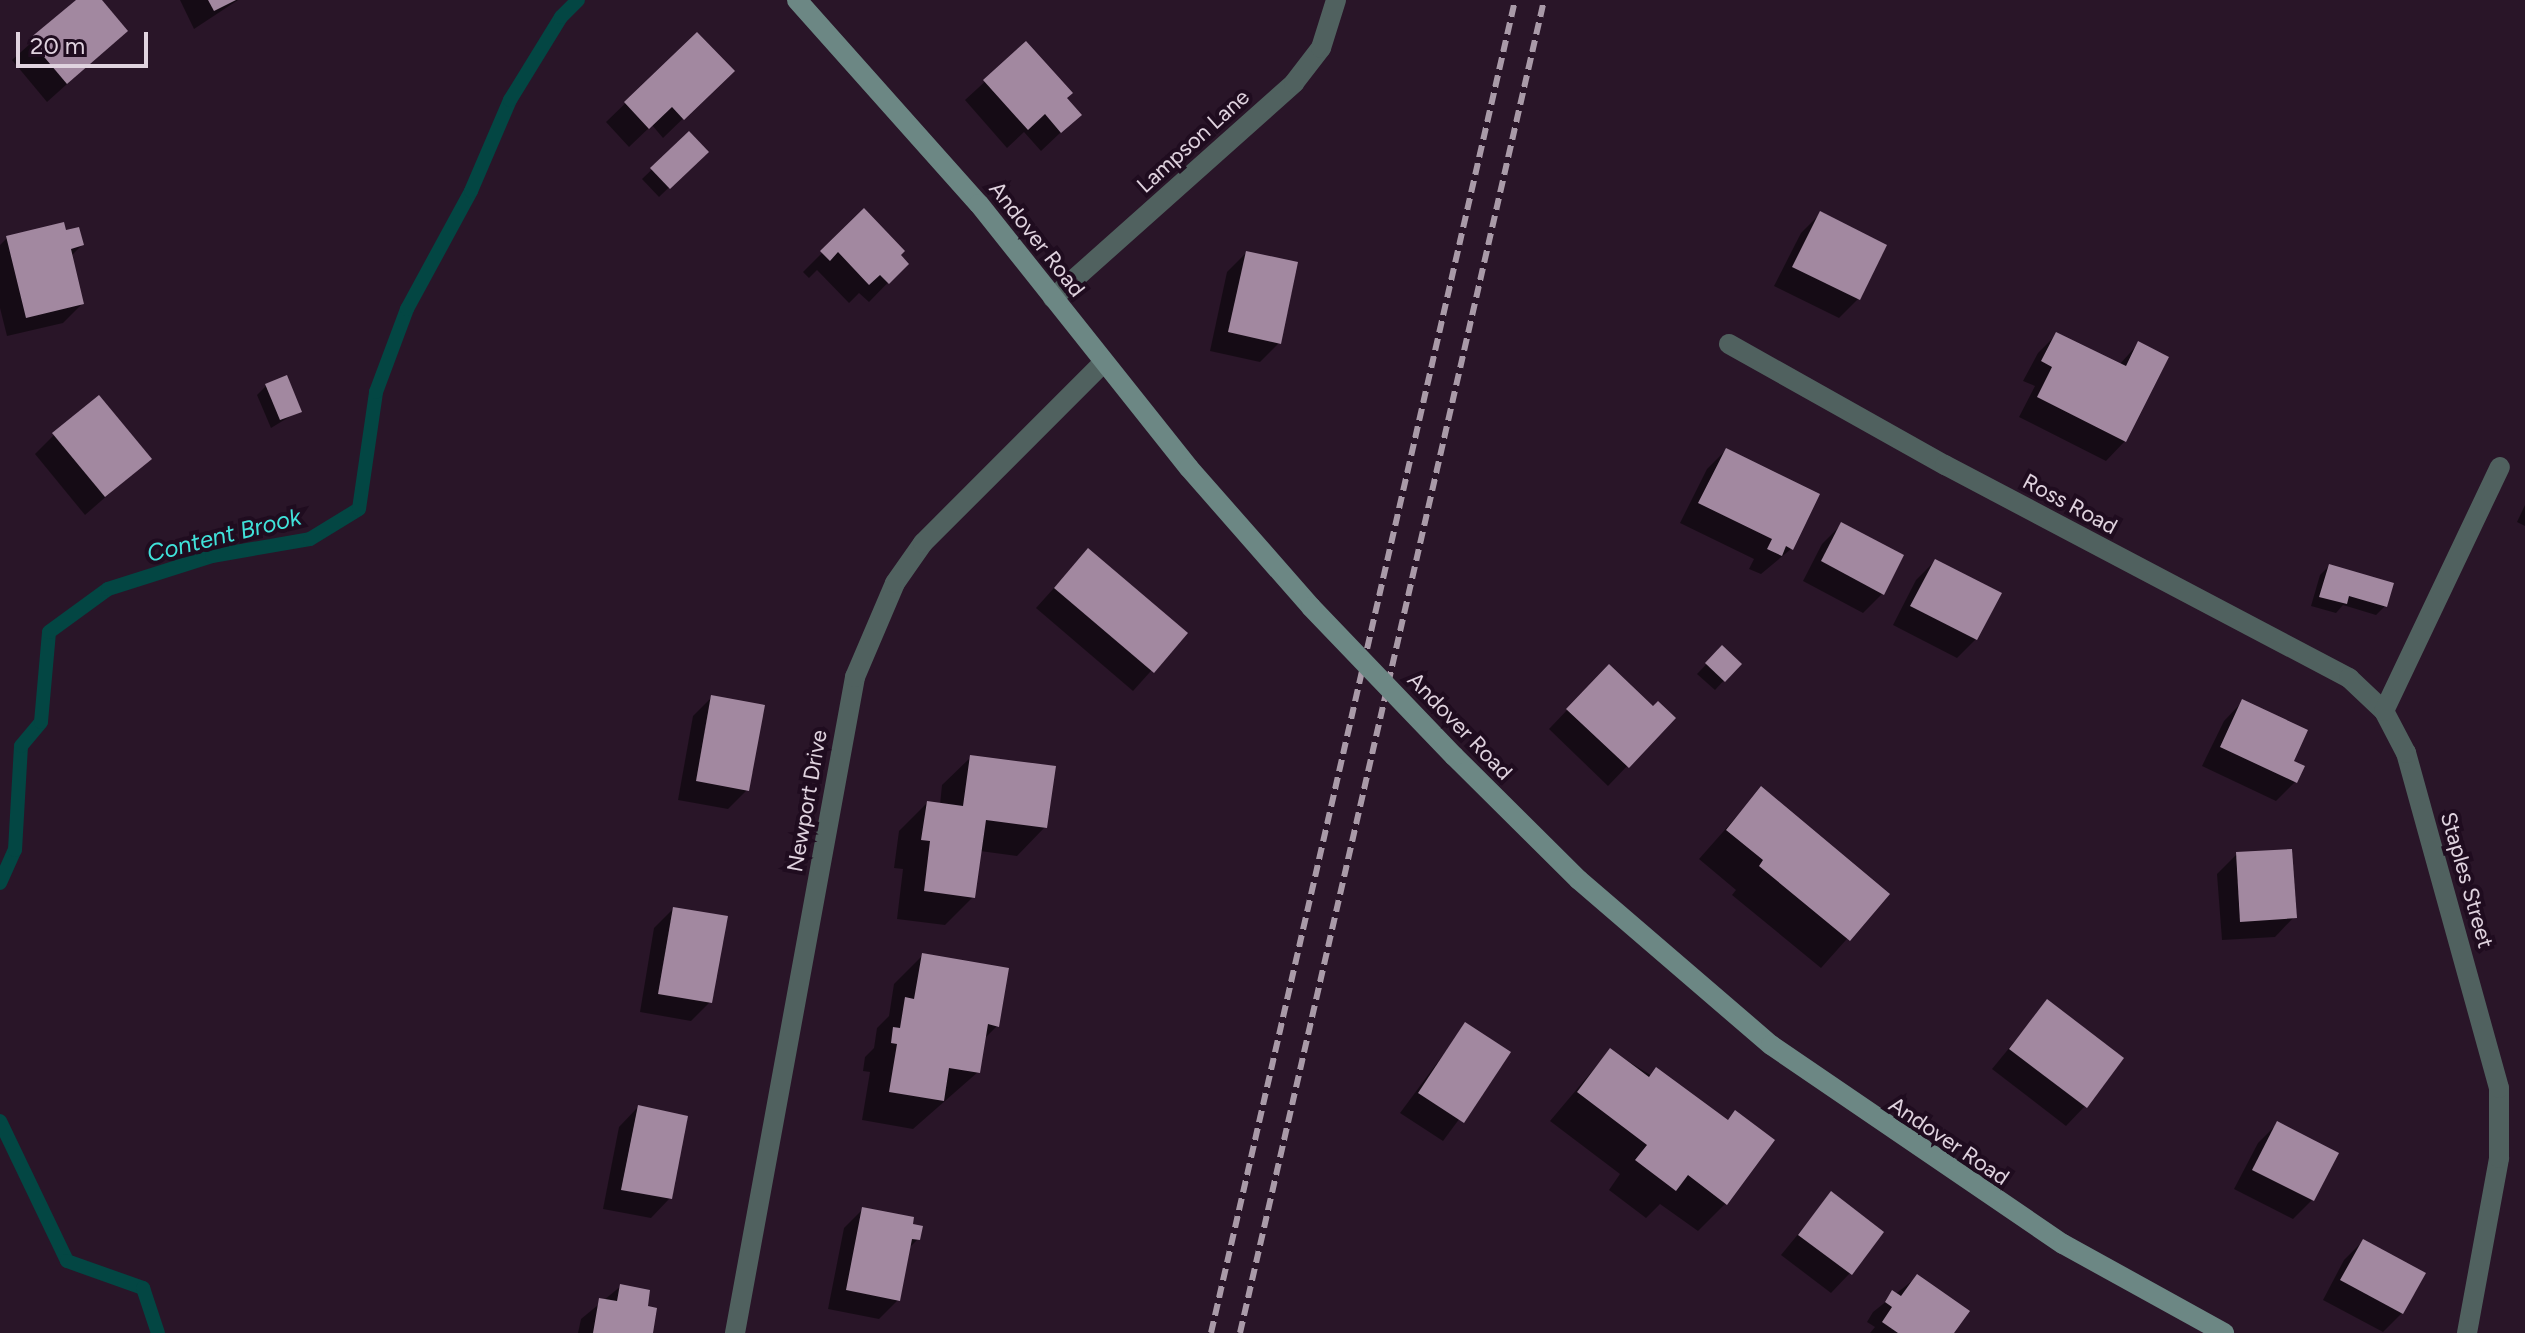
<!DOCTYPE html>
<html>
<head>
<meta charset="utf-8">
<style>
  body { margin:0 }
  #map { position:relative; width:2525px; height:1333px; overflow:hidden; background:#291528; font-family:Figtree,sans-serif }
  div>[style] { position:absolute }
  .shadow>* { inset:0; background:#0007 }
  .stream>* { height:14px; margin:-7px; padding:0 7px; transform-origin:7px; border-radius:7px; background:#034643 }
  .building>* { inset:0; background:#a288a0 }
  .minor>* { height:20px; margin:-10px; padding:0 10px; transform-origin:10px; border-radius:10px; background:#50615f }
  .secondary>* { height:20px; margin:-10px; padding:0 10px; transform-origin:10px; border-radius:10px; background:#6c8784 }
  .rail>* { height:6px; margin-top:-3px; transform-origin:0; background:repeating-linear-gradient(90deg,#a99aa8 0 12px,transparent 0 18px) }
  .secondary-bridge>* { height:20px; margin:-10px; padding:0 10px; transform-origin:10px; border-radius:10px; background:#6c8784 }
  span { translate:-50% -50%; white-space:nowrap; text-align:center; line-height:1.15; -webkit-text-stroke:8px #1f0c1f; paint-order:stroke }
  .street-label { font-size:22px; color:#e0d3df }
  .water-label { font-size:24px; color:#40e2da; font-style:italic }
  .scale { position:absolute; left:16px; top:32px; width:132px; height:36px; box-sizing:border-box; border:4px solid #e0d3df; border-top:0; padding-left:10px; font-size:24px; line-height:28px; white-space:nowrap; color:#e0d3df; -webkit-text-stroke:6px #1f0c1f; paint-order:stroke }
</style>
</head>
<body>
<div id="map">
  <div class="shadow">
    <div style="clip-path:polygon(79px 0,99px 0,126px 31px,47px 102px,12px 60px)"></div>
    <div style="clip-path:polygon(180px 0,238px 0,194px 29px)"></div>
    <div style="clip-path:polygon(697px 34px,732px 71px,663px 138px,652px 125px,629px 147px,606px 122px)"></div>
    <div style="clip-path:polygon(1026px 44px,1079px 115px,1041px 151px,1024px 132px,1007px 148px,965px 100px)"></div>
    <div style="clip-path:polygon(689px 134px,706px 152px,659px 197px,642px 179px)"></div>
    <div style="clip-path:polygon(864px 211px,906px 264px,869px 302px,859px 293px,849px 303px,817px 270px,809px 278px,803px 272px)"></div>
    <div style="clip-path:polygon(1820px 214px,1858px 299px,1839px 318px,1774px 286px,1801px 233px)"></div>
    <div style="clip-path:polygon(64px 233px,82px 245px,71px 256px,82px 304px,63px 323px,7px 336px,0 308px,0 245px,7px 238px)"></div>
    <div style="clip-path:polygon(1246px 253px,1279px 343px,1260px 362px,1210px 351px,1227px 272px)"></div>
    <div style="clip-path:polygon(2057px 334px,2119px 365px,2138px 344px,2125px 441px,2106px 461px,2019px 417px,2035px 386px,2023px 381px,2038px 353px)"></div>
    <div style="clip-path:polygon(266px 386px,299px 411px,271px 428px,257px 395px)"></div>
    <div style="clip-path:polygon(54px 435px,149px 459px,85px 515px,35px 454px)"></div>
    <div style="clip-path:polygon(1726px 450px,1791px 549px,1761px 574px,1749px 569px,1754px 559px,1680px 523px,1707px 469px)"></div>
    <div style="clip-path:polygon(2525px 505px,2525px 526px,2517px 522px)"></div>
    <div style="clip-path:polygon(1842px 524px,1882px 594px,1863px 613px,1803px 581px,1822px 544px)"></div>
    <div style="clip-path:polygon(1088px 550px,1185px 633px,1133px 691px,1036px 608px)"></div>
    <div style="clip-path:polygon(1935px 561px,1976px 639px,1957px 658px,1893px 625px,1916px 580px)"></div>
    <div style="clip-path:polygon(2329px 566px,2385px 606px,2376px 615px,2343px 605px,2336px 613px,2311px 606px,2320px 575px)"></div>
    <div style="clip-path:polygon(1722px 648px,1739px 664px,1715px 690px,1697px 674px)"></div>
    <div style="clip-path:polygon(1590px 686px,1673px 718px,1608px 786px,1549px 729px)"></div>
    <div style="clip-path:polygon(712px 697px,747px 790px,728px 809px,678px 800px,693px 716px)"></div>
    <div style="clip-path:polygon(2243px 701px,2291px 762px,2295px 782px,2276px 801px,2202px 766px,2224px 721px)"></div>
    <div style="clip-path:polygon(971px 757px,1045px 827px,1017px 856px,980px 851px,973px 897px,945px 925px,897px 919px,903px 869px,894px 868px,899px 831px,927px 803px,940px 805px,942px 785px)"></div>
    <div style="clip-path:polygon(1761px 789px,1887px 894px,1821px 968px,1732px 895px,1736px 890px,1699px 859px)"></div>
    <div style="clip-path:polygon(2237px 854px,2294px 917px,2275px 937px,2222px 940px,2217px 874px)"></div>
    <div style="clip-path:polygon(673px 909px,710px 1002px,691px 1021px,640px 1012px,654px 928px)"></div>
    <div style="clip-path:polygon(923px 955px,997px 1026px,984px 1039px,978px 1072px,913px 1129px,862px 1120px,870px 1072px,863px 1071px,865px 1057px,874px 1048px,877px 1028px,889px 1016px,894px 984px)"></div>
    <div style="clip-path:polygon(2047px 1002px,2085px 1106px,2066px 1126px,1992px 1069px)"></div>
    <div style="clip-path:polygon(1466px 1024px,1508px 1053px,1443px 1141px,1400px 1113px)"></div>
    <div style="clip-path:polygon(1610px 1050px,1726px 1122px,1735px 1113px,1726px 1203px,1698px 1231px,1660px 1204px,1646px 1218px,1609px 1190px,1620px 1174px,1550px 1121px)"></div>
    <div style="clip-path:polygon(638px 1107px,670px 1198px,651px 1218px,603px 1209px,619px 1127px)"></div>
    <div style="clip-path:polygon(2278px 1123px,2312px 1200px,2293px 1219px,2234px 1189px,2258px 1143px)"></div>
    <div style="clip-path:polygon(1831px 1194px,1850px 1273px,1831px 1293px,1781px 1255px)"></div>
    <div style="clip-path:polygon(863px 1209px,911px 1225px,918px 1239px,908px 1249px,898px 1300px,879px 1319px,828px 1309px,844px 1228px)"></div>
    <div style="clip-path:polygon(2363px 1241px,2402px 1313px,2383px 1332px,2323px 1300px,2344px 1260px)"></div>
    <div style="clip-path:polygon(1917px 1277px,1952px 1333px,1870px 1333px,1875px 1327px,1867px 1322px,1873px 1312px)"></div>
    <div style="clip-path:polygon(621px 1286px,646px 1307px,651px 1333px,578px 1333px,581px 1319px)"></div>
  </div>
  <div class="stream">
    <div style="left:0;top:883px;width:36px;rotate:-66deg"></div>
    <div style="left:15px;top:850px;width:104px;rotate:-86.7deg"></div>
    <div style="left:21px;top:746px;width:31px;rotate:-50deg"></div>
    <div style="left:41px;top:722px;width:90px;rotate:-84.9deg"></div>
    <div style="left:49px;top:632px;width:73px;rotate:-36.1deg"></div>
    <div style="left:108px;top:589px;width:109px;rotate:-17.6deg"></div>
    <div style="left:212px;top:556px;width:99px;rotate:-9.8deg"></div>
    <div style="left:310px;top:539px;width:57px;rotate:-31.5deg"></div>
    <div style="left:359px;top:509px;width:118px;rotate:-81.7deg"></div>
    <div style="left:376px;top:392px;width:89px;rotate:-69.5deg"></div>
    <div style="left:407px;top:309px;width:134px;rotate:-61.5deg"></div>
    <div style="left:471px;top:191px;width:99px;rotate:-66.8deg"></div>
    <div style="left:510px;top:100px;width:97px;rotate:-58.4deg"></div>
    <div style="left:561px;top:17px;width:24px;rotate:-45deg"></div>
    <div style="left:0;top:1121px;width:155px;rotate:64.4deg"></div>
    <div style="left:67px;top:1261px;width:81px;rotate:19.6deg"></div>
    <div style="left:143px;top:1288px;width:47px;rotate:71.6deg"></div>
  </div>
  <div class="building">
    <div style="clip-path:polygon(76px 0,102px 0,128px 31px,67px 84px,29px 39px)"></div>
    <div style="clip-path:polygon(208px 0,236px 0,214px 11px)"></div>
    <div style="clip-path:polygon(697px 32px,735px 71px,684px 120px,672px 107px,649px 129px,624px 102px)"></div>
    <div style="clip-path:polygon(1026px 41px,1073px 93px,1067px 98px,1082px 115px,1061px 133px,1045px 114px,1028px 130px,983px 80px)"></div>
    <div style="clip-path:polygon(689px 131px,709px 152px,670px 189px,650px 168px)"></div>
    <div style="clip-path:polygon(864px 208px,905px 251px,901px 255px,909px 264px,889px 284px,880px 275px,869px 285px,838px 252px,830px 261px,820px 251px)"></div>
    <div style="clip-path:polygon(1820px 211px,1887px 245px,1860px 300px,1792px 267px)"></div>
    <div style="clip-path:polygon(64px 222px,66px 230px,79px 227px,84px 245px,71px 249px,84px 304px,26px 318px,6px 236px)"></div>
    <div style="clip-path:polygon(1246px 251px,1298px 262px,1281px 344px,1228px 332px)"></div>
    <div style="clip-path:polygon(2056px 332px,2126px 366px,2138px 341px,2169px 357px,2126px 442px,2037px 397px,2052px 367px,2041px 361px)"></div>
    <div style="clip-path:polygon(287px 375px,302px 412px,280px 420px,265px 384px)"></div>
    <div style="clip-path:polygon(99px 395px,152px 459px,105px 497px,52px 433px)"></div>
    <div style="clip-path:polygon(1726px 448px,1820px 494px,1793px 550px,1786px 546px,1782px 556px,1767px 549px,1772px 539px,1698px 503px)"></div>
    <div style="clip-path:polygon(1841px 522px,1904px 555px,1884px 595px,1821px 561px)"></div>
    <div style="clip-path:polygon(1088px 548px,1188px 633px,1154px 673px,1054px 588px)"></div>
    <div style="clip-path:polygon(1935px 559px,2002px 593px,1977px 640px,1910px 606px)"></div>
    <div style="clip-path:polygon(2329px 564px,2394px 583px,2387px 607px,2349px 596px,2347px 604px,2319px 597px)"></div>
    <div style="clip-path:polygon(1722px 645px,1742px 664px,1725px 682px,1705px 663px)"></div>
    <div style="clip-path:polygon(1609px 664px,1653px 706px,1658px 701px,1676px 718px,1629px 768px,1566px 709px)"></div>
    <div style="clip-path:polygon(711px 695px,765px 705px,749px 791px,696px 781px)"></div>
    <div style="clip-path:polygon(2242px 699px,2308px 730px,2294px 761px,2305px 766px,2297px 783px,2220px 747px)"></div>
    <div style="clip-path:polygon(970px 755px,1056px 766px,1047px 828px,986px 820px,975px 898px,924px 891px,930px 841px,921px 840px,927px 801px,963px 806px)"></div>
    <div style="clip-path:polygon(1761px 786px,1890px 894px,1850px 941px,1759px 866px,1763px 860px,1726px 830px)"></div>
    <div style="clip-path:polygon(2292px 849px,2297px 918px,2240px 922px,2236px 852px)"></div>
    <div style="clip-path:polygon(673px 907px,728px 916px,712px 1003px,658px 994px)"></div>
    <div style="clip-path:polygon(922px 953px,1009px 968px,999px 1027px,988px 1024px,980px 1073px,949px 1068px,944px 1101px,889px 1092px,897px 1044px,891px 1043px,893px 1027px,900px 1028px,905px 997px,914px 999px)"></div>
    <div style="clip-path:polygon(2047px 999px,2124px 1058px,2087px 1108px,2009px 1049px)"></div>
    <div style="clip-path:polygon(1465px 1022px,1511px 1052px,1464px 1123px,1418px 1093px)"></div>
    <div style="clip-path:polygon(1610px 1048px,1649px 1077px,1656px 1067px,1728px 1120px,1735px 1110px,1775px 1140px,1727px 1205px,1688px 1175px,1676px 1191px,1635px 1160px,1647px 1145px,1577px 1092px)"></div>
    <div style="clip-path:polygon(638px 1105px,688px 1116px,672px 1199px,621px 1190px)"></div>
    <div style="clip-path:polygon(2277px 1121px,2339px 1153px,2314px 1201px,2252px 1170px)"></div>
    <div style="clip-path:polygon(1831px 1191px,1884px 1232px,1852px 1275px,1798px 1235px)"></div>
    <div style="clip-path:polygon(862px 1207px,914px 1217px,913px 1224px,923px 1226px,920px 1240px,912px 1239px,900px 1301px,846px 1290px)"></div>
    <div style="clip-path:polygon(2363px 1239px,2426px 1273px,2403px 1314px,2340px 1280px)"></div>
    <div style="clip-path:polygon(1917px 1274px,1970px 1311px,1954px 1333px,1898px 1333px,1882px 1322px,1892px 1307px,1885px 1302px,1892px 1290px,1901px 1296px)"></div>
    <div style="clip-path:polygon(620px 1284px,650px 1290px,648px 1306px,657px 1308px,653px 1333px,593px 1333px,599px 1298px,617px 1301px)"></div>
  </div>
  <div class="minor">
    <div style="left:1053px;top:298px;width:323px;rotate:-41.7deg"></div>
    <div style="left:1294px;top:83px;width:44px;rotate:-52.4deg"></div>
    <div style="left:1321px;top:48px;width:50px;rotate:-72.6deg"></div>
    <div style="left:1729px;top:344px;width:248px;rotate:29.3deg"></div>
    <div style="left:1945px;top:465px;width:457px;rotate:27.8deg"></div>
    <div style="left:2349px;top:678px;width:48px;rotate:43.3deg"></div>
    <div style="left:735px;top:1333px;width:667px;rotate:-79.63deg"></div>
    <div style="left:855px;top:677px;width:102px;rotate:-66.9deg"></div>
    <div style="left:895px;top:583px;width:49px;rotate:-55deg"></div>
    <div style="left:923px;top:543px;width:255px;rotate:-45deg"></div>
    <div style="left:2467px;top:1333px;width:178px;rotate:-79.6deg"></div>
    <div style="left:2499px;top:1158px;width:70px;rotate:-90deg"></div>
    <div style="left:2499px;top:1088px;width:348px;rotate:-105.5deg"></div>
    <div style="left:2406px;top:753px;width:47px;rotate:-117.6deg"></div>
    <div style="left:2384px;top:711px;width:270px;rotate:-64.6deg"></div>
  </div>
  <div class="secondary">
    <div style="left:797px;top:0;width:273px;rotate:48.3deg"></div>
    <div style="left:979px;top:204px;width:337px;rotate:51.5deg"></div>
    <div style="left:1189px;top:468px;width:185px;rotate:48.7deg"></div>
    <div style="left:1454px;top:756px;width:176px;rotate:44.8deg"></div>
    <div style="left:1579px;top:880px;width:253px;rotate:40.7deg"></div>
    <div style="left:1771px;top:1045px;width:353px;rotate:34.3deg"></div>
    <div style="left:2063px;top:1244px;width:184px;rotate:28.9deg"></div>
  </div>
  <div class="rail">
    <div style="left:1211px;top:1333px;width:1367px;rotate:-77.15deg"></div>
    <div style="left:1240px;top:1333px;width:1367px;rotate:-77.15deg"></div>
  </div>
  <div class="secondary-bridge">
    <div style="left:1311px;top:607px;width:207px;rotate:46.2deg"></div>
  </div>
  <div class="street-label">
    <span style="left:1193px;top:141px;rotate:-42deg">Lampson Lane</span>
    <span style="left:1037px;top:239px;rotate:52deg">Andover Road</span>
    <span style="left:2070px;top:504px;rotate:28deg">Ross Road</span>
    <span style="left:1460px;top:726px;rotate:46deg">Andover Road</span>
    <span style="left:807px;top:801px;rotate:-80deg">Newport Drive</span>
    <span style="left:2467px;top:880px;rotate:74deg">Staples Street</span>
    <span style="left:1949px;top:1141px;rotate:34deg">Andover Road</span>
  </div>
  <div class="water-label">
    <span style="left:224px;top:535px;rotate:-14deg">Content Brook</span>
  </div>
  <div class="scale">20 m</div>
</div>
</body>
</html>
